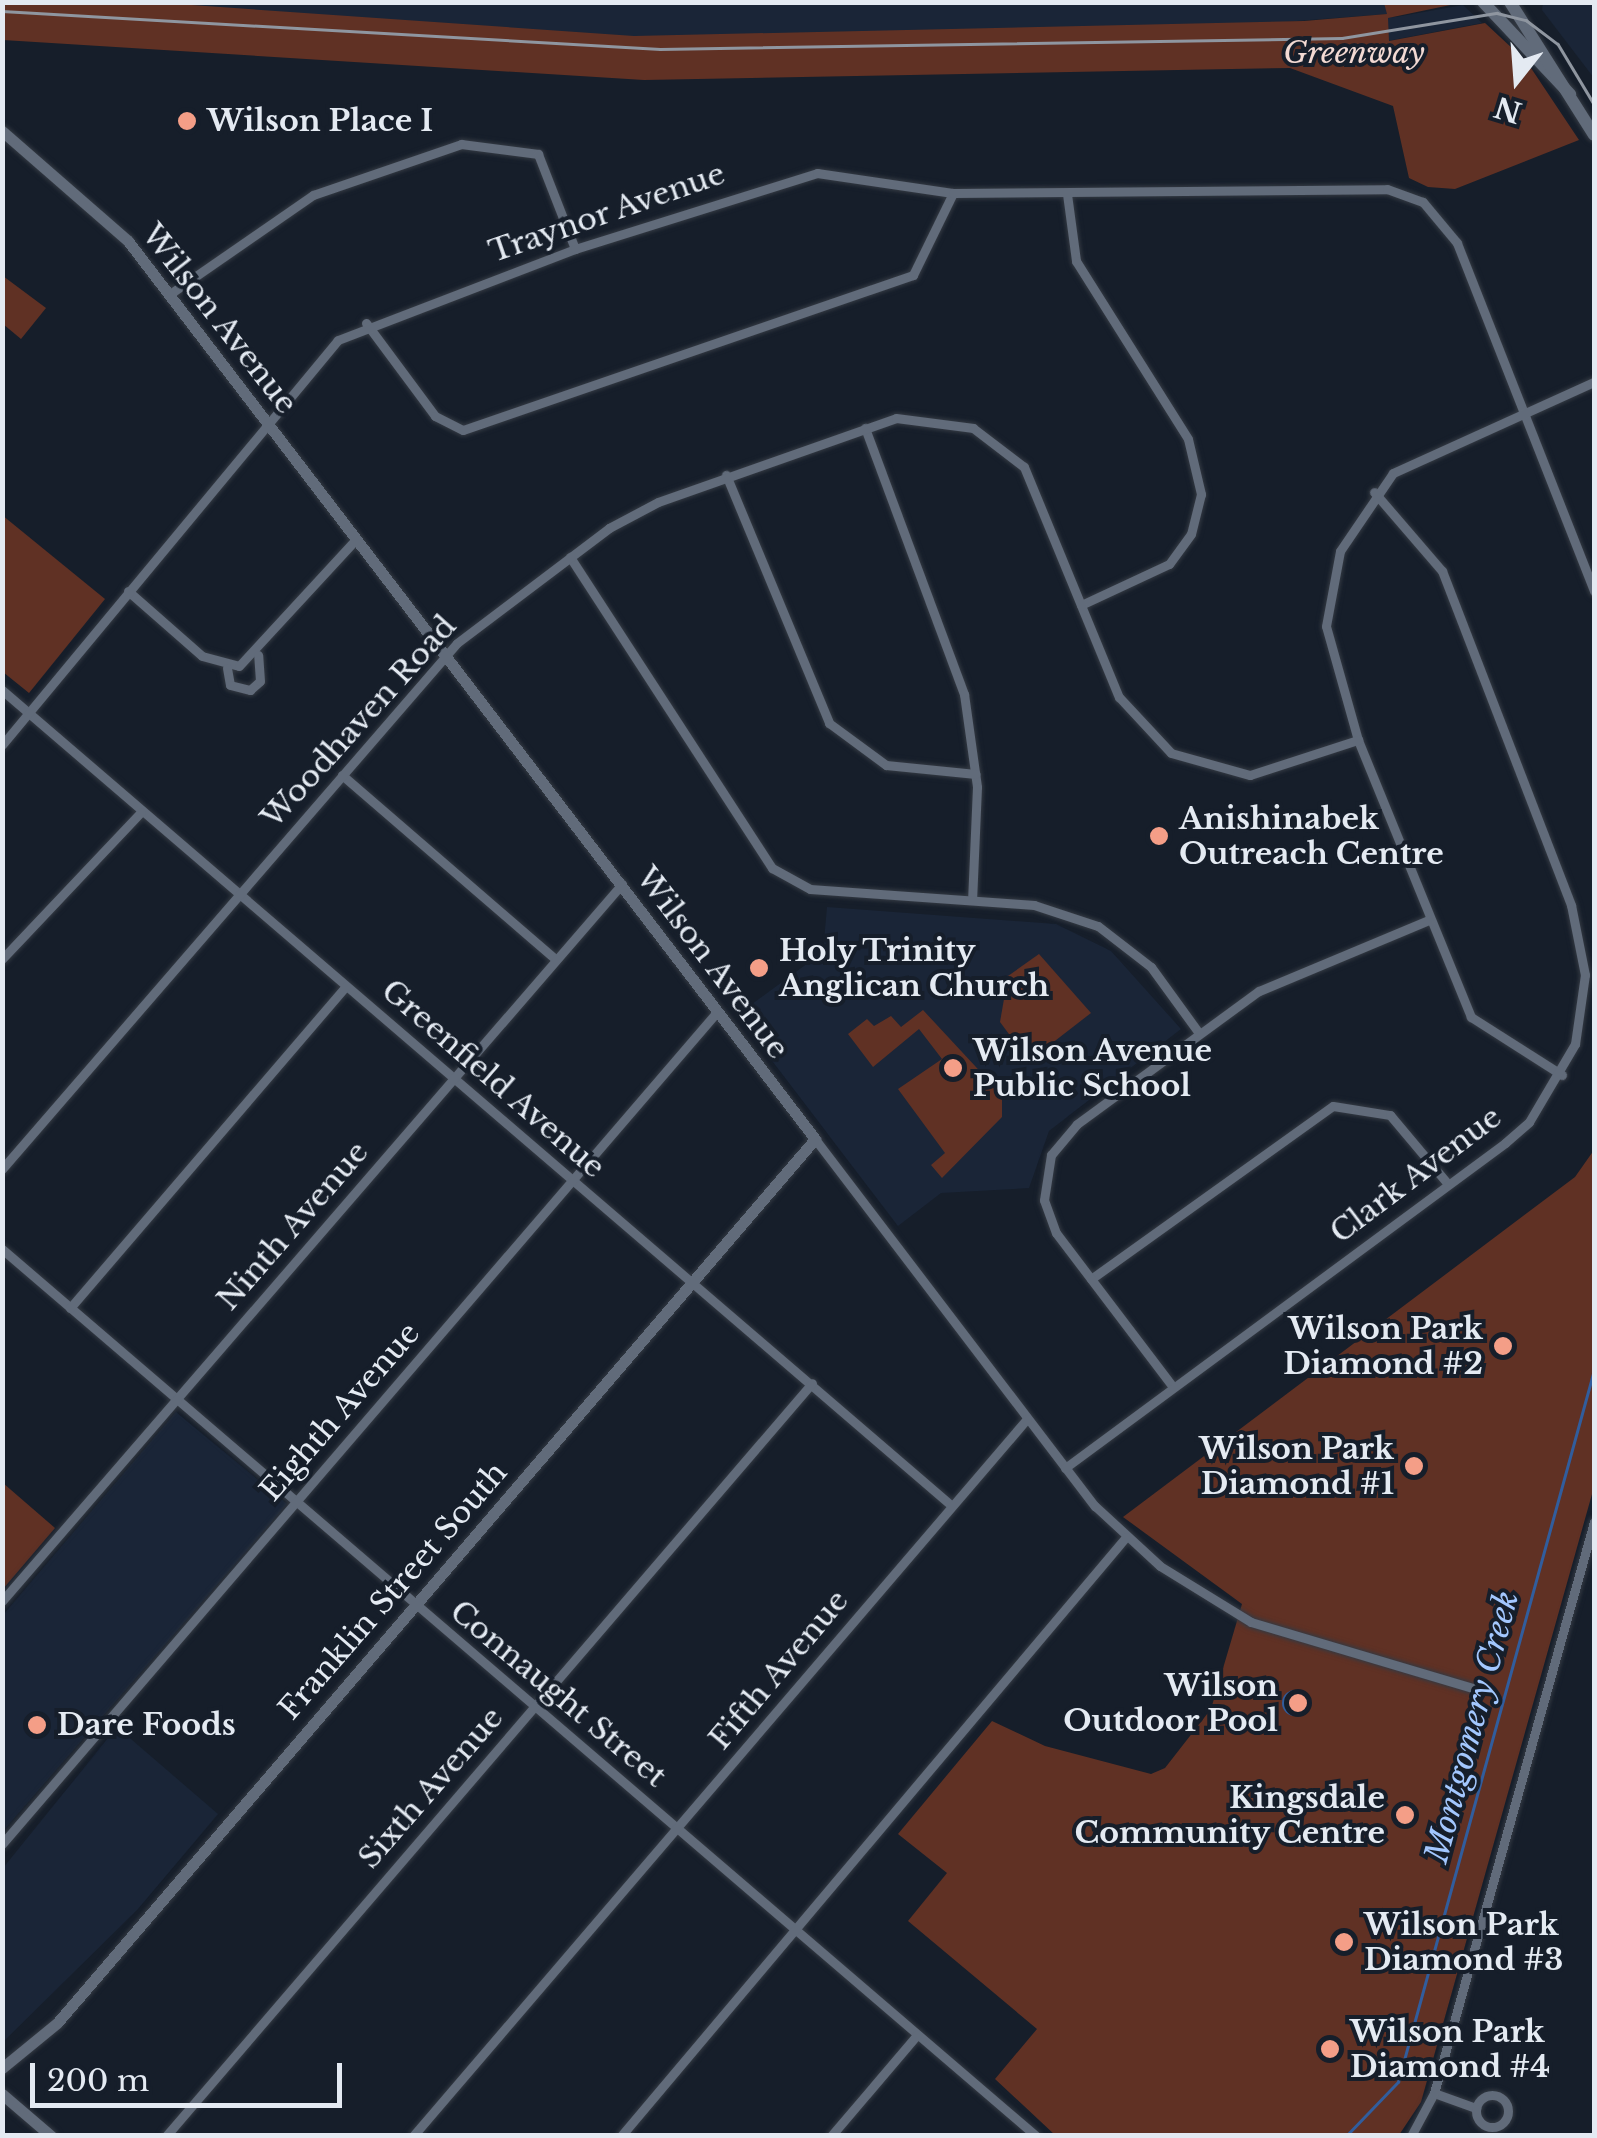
<!DOCTYPE html>
<html>
<head>
<meta charset="utf-8">
<style>
  body { margin:0 }
  #map { position:relative; width:1597px; height:2138px; overflow:hidden; background:#161e2a; font-family:"Libre Baskerville",serif }
  div>[style] { position:absolute }
  .built>* { inset:0; background:#1a2537 }
  .green>* { inset:0; background:#603124 }
  .water>* { inset:0; background:#315d9d }
  .round { border-radius:50% }
  .stream>* { height:2.5px; margin:-1.25px; padding:0 1.25px; transform-origin:1.25px; border-radius:1.25px; background:#315d9d }
  .roads { filter:drop-shadow(0 0 2px #343a43) drop-shadow(0 0 2px #343a43) }
  .minor>* { height:9px; margin:-4.5px; padding:0 4.5px; transform-origin:4.5px; border-radius:4.5px; background:#616b7a }
  .minor>.ring { margin:-4.5px; padding:0; box-sizing:content-box; background:none; border:9px solid #616b7a; border-radius:50% }
  .tertiary>* { height:11px; margin:-5.5px; padding:0 5.5px; transform-origin:5.5px; border-radius:5.5px; background:#616b7a }
  .secondary>* { height:12px; margin:-6px; padding:0 6px; transform-origin:6px; border-radius:6px; background:#616b7a }
  .tram>* { height:2.5px; margin:-1.25px; padding:0 1.25px; transform-origin:1.25px; border-radius:1.25px; background:#8f96a0 }
  .dots>* { width:28px; height:28px; translate:-50% -50%; box-sizing:border-box; border:5px solid #161e2a; border-radius:50% }
  span { translate:-50% -50%; white-space:nowrap; text-align:center; line-height:1.15; -webkit-text-stroke:8px #161e2a; paint-order:stroke }
  .park-label { font-size:30px; color:#f3dad3; font-style:italic }
  .poi-label { font-size:30px; color:#e4eaf2; font-weight:700 }
  .left { translate:0 -50%; text-align:left }
  .right { translate:-100% -50%; text-align:right }
  .street-label { font-size:30px; color:#e4eaf2 }
  .water-label { font-size:32px; color:#a3c7fe; font-style:italic }
  .frame { position:absolute; inset:0; border:5px solid #e4eaf2; pointer-events:none }
  .north { position:absolute; left:1467px; top:30px; width:100px; height:100px; -webkit-text-stroke:8px #161e2a; paint-order:stroke; rotate:197deg; font-size:28px; font-weight:700; line-height:40px; text-align:center; color:#e4eaf2 }
  .north::after { content:''; display:block; margin:auto; width:35px; height:45px; background:#e4eaf2; clip-path:polygon(50% 0,100% 100%,50% 72%,0 100%) }
  .scale { position:absolute; left:30px; top:2063px; width:312px; height:45px; box-sizing:border-box; border:5px solid #e4eaf2; border-top:0; padding-left:12px; font-size:30px; line-height:35px; white-space:nowrap; color:#e4eaf2; -webkit-text-stroke:8px #161e2a; paint-order:stroke }
</style>
</head>
<body>
<div id="map">
  <div class="built">
    <div style="clip-path:polygon(1384px 2px,1388px 14px,1243px 25px,1396px 17px,1463px 5px,1482px 23px,1366px 45px,749px 56px,2px 3px)"></div>
    <div style="clip-path:polygon(1543px 3px,1594px 3px,1594px 78px,1542px 10px)"></div>
    <div style="clip-path:polygon(827px 907px,1056px 924px,1111px 951px,1181px 1029px,1049px 1131px,1029px 1188px,941px 1193px,898px 1226px,737px 1015px,823px 952px)"></div>
    <div style="clip-path:polygon(176px 1412px,287px 1504px,3px 1831px,3px 1615px)"></div>
    <div style="clip-path:polygon(117px 1727px,218px 1814px,138px 1909px,3px 2042px,3px 1868px)"></div>
  </div>
  <div class="green">
    <div style="clip-path:polygon(2px 3px,163px 3px,634px 36px,1304px 21px,1387px 14px,1384px 3px,1460px 3px,1388px 18px,1389px 41px,1485px 23px,1527px 62px,1579px 140px,1455px 189px,1428px 187px,1409px 178px,1393px 106px,1290px 68px,644px 80px,3px 40px)"></div>
    <div style="clip-path:polygon(3px 276px,46px 308px,21px 339px,3px 324px)"></div>
    <div style="clip-path:polygon(2px 515px,105px 599px,29px 693px,3px 672px)"></div>
    <div style="clip-path:polygon(1039px 954px,1091px 1013px,1029px 1061px,1000px 1022px,1008px 976px)"></div>
    <div style="clip-path:polygon(923px 1010px,1002px 1095px,1002px 1117px,942px 1178px,931px 1165px,945px 1153px,898px 1089px,942px 1059px,919px 1029px,873px 1067px,848px 1034px,867px 1019px,874px 1026px,891px 1016px,901px 1027px)"></div>
    <div style="clip-path:polygon(1594px 1150px,1594px 1487px,1421px 2102px,1399px 2135px,1055px 2135px,995px 2079px,1037px 2029px,908px 1921px,947px 1873px,898px 1834px,992px 1721px,1045px 1746px,1151px 1774px,1165px 1768px,1211px 1709px,1242px 1604px,1123px 1517px,1575px 1177px)"></div>
    <div style="clip-path:polygon(3px 1483px,55px 1528px,3px 1589px)"></div>
  </div>
  <div class="water">
    <div class="round" style="left:1282px;top:1690px;width:26px;height:26px"></div>
  </div>
  <div class="stream">
    <div style="left:1346px;top:2136px;width:75px;rotate:-46.1deg"></div>
    <div style="left:1398px;top:2082px;width:738px;rotate:-74.61deg"></div>
  </div>
  <div class="roads">
    <div class="minor">
      <div style="left:1067px;top:194px;width:68px;rotate:82.3deg"></div>
      <div style="left:1076px;top:261px;width:210px;rotate:57.8deg"></div>
      <div style="left:1188px;top:439px;width:57px;rotate:76.7deg"></div>
      <div style="left:1201px;top:494px;width:41px;rotate:104deg"></div>
      <div style="left:1191px;top:534px;width:37px;rotate:126deg"></div>
      <div style="left:1169px;top:564px;width:97px;rotate:155deg"></div>
      <div style="left:170px;top:294px;width:174px;rotate:-34.7deg"></div>
      <div style="left:313px;top:195px;width:157px;rotate:-19deg"></div>
      <div style="left:461px;top:144px;width:78px;rotate:7.4deg"></div>
      <div style="left:538px;top:154px;width:102px;rotate:68.7deg"></div>
      <div style="left:366px;top:323px;width:116px;rotate:53.4deg"></div>
      <div style="left:435px;top:416px;width:31px;rotate:27deg"></div>
      <div style="left:463px;top:430px;width:476px;rotate:-19deg"></div>
      <div style="left:913px;top:275px;width:91px;rotate:-64deg"></div>
      <div style="left:865px;top:428px;width:284px;rotate:69.6deg"></div>
      <div style="left:964px;top:694px;width:94px;rotate:82deg"></div>
      <div style="left:977px;top:787px;width:113px;rotate:92.5deg"></div>
      <div style="left:726px;top:475px;width:269px;rotate:67.4deg"></div>
      <div style="left:829px;top:723px;width:71px;rotate:36.4deg"></div>
      <div style="left:886px;top:765px;width:90px;rotate:5.7deg"></div>
      <div style="left:570px;top:557px;width:371px;rotate:57deg"></div>
      <div style="left:772px;top:868px;width:43px;rotate:28.9deg"></div>
      <div style="left:810px;top:889px;width:225px;rotate:4.1deg"></div>
      <div style="left:1034px;top:905px;width:67px;rotate:18.2deg"></div>
      <div style="left:1098px;top:926px;width:67px;rotate:37.7deg"></div>
      <div style="left:1151px;top:967px;width:82px;rotate:54deg"></div>
      <div style="left:128px;top:591px;width:98px;rotate:41.3deg"></div>
      <div style="left:202px;top:656px;width:38px;rotate:15deg"></div>
      <div style="left:239px;top:666px;width:173px;rotate:-47.3deg"></div>
      <div style="left:227px;top:668px;width:17px;rotate:80deg"></div>
      <div style="left:230px;top:685px;width:21px;rotate:14deg"></div>
      <div style="left:250px;top:690px;width:13px;rotate:-42deg"></div>
      <div style="left:260px;top:681px;width:26px;rotate:-94deg"></div>
      <div style="left:2px;top:690px;width:1251px;rotate:40.66deg"></div>
      <div style="left:2px;top:745px;width:526px;rotate:-50.32deg"></div>
      <div style="left:338px;top:340px;width:254px;rotate:-21deg"></div>
      <div style="left:575px;top:249px;width:254px;rotate:-17.4deg"></div>
      <div style="left:817px;top:173px;width:137px;rotate:8.4deg"></div>
      <div style="left:953px;top:193px;width:434px;rotate:-0.5deg"></div>
      <div style="left:1387px;top:189px;width:38px;rotate:20deg"></div>
      <div style="left:1423px;top:202px;width:53px;rotate:50.3deg"></div>
      <div style="left:1457px;top:243px;width:374px;rotate:68.5deg"></div>
      <div style="left:342px;top:775px;width:280px;rotate:40.8deg"></div>
      <div style="left:2px;top:959px;width:202px;rotate:-46.6deg"></div>
      <div style="left:1562px;top:1075px;width:108px;rotate:-147.5deg"></div>
      <div style="left:1471px;top:1017px;width:299px;rotate:-112.2deg"></div>
      <div style="left:1358px;top:740px;width:118px;rotate:-105.7deg"></div>
      <div style="left:1326px;top:626px;width:76px;rotate:-79.4deg"></div>
      <div style="left:1340px;top:551px;width:94px;rotate:-55.8deg"></div>
      <div style="left:1393px;top:473px;width:221px;rotate:-24.4deg"></div>
      <div style="left:815px;top:1139px;width:462px;rotate:52.7deg"></div>
      <div style="left:1095px;top:1506px;width:88px;rotate:42.7deg"></div>
      <div style="left:1160px;top:1566px;width:107px;rotate:31.6deg"></div>
      <div style="left:1251px;top:1622px;width:235px;rotate:16.6deg"></div>
      <div style="left:2px;top:1169px;width:695px;rotate:-49.14deg"></div>
      <div style="left:457px;top:643px;width:191px;rotate:-37.1deg"></div>
      <div style="left:609px;top:528px;width:55px;rotate:-28deg"></div>
      <div style="left:658px;top:502px;width:252px;rotate:-19.4deg"></div>
      <div style="left:896px;top:418px;width:78px;rotate:7.4deg"></div>
      <div style="left:973px;top:428px;width:64px;rotate:37.4deg"></div>
      <div style="left:1024px;top:467px;width:249px;rotate:67.6deg"></div>
      <div style="left:1119px;top:697px;width:76px;rotate:47.1deg"></div>
      <div style="left:1171px;top:753px;width:82px;rotate:15.6deg"></div>
      <div style="left:1250px;top:775px;width:114px;rotate:-18deg"></div>
      <div style="left:2px;top:1249px;width:1362px;rotate:40.62deg"></div>
      <div style="left:1091px;top:1279px;width:297px;rotate:-35.6deg"></div>
      <div style="left:1333px;top:1106px;width:58px;rotate:9deg"></div>
      <div style="left:1390px;top:1115px;width:90px;rotate:50deg"></div>
      <div style="left:70px;top:1308px;width:424px;rotate:-49.4deg"></div>
      <div style="left:1173px;top:1387px;width:193px;rotate:-127.2deg"></div>
      <div style="left:1056px;top:1233px;width:35px;rotate:-110deg"></div>
      <div style="left:1044px;top:1200px;width:46px;rotate:-81.2deg"></div>
      <div style="left:1051px;top:1155px;width:40px;rotate:-50deg"></div>
      <div style="left:1077px;top:1124px;width:225px;rotate:-36.2deg"></div>
      <div style="left:1259px;top:991px;width:184px;rotate:-22.7deg"></div>
      <div style="left:1065px;top:1468px;width:547px;rotate:-36.45deg"></div>
      <div style="left:1505px;top:1143px;width:32px;rotate:-41deg"></div>
      <div style="left:1529px;top:1122px;width:91px;rotate:-59.5deg"></div>
      <div style="left:1575px;top:1044px;width:70px;rotate:-81.8deg"></div>
      <div style="left:1585px;top:975px;width:71px;rotate:-101.3deg"></div>
      <div style="left:1571px;top:905px;width:358px;rotate:-111.1deg"></div>
      <div style="left:1442px;top:571px;width:104px;rotate:-130.7deg"></div>
      <div style="left:2px;top:1601px;width:948px;rotate:-49.15deg"></div>
      <div style="left:2px;top:1844px;width:1097px;rotate:-49.33deg"></div>
      <div style="left:1434px;top:2093px;width:45px;rotate:19.7deg"></div>
      <div class="ring" style="left:1476px;top:2095px;width:23px;height:23px"></div>
      <div style="left:166px;top:2136px;width:992px;rotate:-49.37deg"></div>
      <div style="left:413px;top:2136px;width:944px;rotate:-49.43deg"></div>
      <div style="left:621px;top:2136px;width:783px;rotate:-49.87deg"></div>
      <div style="left:831px;top:2136px;width:133px;rotate:-49.6deg"></div>
      <div style="left:1411px;top:2136px;width:49px;rotate:-61.9deg"></div>
      <div style="left:1434px;top:2093px;width:593px;rotate:-74.35deg"></div>
    </div>
    <div class="tertiary">
      <div style="left:2px;top:131px;width:167px;rotate:41.1deg"></div>
      <div style="left:128px;top:241px;width:1131px;rotate:52.58deg"></div>
      <div style="left:815px;top:1139px;width:1164px;rotate:130.61deg"></div>
      <div style="left:57px;top:2023px;width:71px;rotate:140.7deg"></div>
      <div style="left:2px;top:2094px;width:65px;rotate:40.6deg"></div>
    </div>
    <div class="secondary">
      <div style="left:1483px;top:2px;width:127px;rotate:46.6deg"></div>
      <div style="left:1510px;top:2px;width:157px;rotate:57.7deg"></div>
    </div>
  </div>
  <div class="tram">
    <div style="left:2px;top:11px;width:659px;rotate:3.31deg"></div>
    <div style="left:660px;top:49px;width:682px;rotate:-0.92deg"></div>
    <div style="left:1342px;top:38px;width:157px;rotate:-9.2deg"></div>
    <div style="left:1497px;top:13px;width:30px;rotate:14deg"></div>
    <div style="left:1526px;top:20px;width:40px;rotate:37deg"></div>
    <div style="left:1558px;top:44px;width:70px;rotate:59deg"></div>
  </div>
  <div class="dots">
    <div style="left:187px;top:121px;background:#f49e87"></div>
    <div style="left:1159px;top:836px;background:#f49e87"></div>
    <div style="left:759px;top:968px;background:#f49e87"></div>
    <div style="left:953px;top:1068px;background:#f49e87"></div>
    <div style="left:1503px;top:1346px;background:#f49e87"></div>
    <div style="left:1414px;top:1466px;background:#f49e87"></div>
    <div style="left:1298px;top:1703px;background:#f49e87"></div>
    <div style="left:37px;top:1725px;background:#f49e87"></div>
    <div style="left:1405px;top:1815px;background:#f49e87"></div>
    <div style="left:1344px;top:1942px;background:#f49e87"></div>
    <div style="left:1330px;top:2049px;background:#f49e87"></div>
  </div>
  <div class="park-label">
    <span style="left:1354px;top:53px">Greenway</span>
  </div>
  <div class="poi-label">
    <span class="left" style="left:207px;top:121px">Wilson Place I</span>
    <span class="left" style="left:1179px;top:836px">Anishinabek<br>Outreach Centre</span>
    <span class="left" style="left:779px;top:968px">Holy Trinity<br>Anglican Church</span>
    <span class="left" style="left:973px;top:1068px">Wilson Avenue<br>Public School</span>
    <span class="right" style="left:1483px;top:1346px">Wilson Park<br>Diamond #2</span>
    <span class="right" style="left:1394px;top:1466px">Wilson Park<br>Diamond #1</span>
    <span class="right" style="left:1278px;top:1703px">Wilson<br>Outdoor Pool</span>
    <span class="left" style="left:57px;top:1725px">Dare Foods</span>
    <span class="right" style="left:1385px;top:1815px">Kingsdale<br>Community Centre</span>
    <span class="left" style="left:1364px;top:1942px">Wilson Park<br>Diamond #3</span>
    <span class="left" style="left:1350px;top:2049px">Wilson Park<br>Diamond #4</span>
  </div>
  <div class="street-label">
    <span style="left:607px;top:213px;rotate:-19deg">Traynor Avenue</span>
    <span style="left:219px;top:319px;rotate:52deg">Wilson Avenue</span>
    <span style="left:359px;top:722px;rotate:-48deg">Woodhaven Road</span>
    <span style="left:712px;top:963px;rotate:53deg">Wilson Avenue</span>
    <span style="left:493px;top:1079px;rotate:41deg">Greenfield Avenue</span>
    <span style="left:1416px;top:1175px;rotate:-37deg">Clark Avenue</span>
    <span style="left:293px;top:1226px;rotate:-49deg">Ninth Avenue</span>
    <span style="left:340px;top:1412px;rotate:-49deg">Eighth Avenue</span>
    <span style="left:393px;top:1591px;rotate:-49deg">Franklin Street South</span>
    <span style="left:779px;top:1670px;rotate:-50deg">Fifth Avenue</span>
    <span style="left:558px;top:1694px;rotate:40deg">Connaught Street</span>
    <span style="left:431px;top:1788px;rotate:-49deg">Sixth Avenue</span>
  </div>
  <div class="water-label">
    <span style="left:1472px;top:1727px;rotate:-75deg">Montgomery Creek</span>
  </div>
  <div class="frame"></div>
  <div class="north">N</div>
  <div class="scale">200 m</div>
</div>
</body>
</html>
